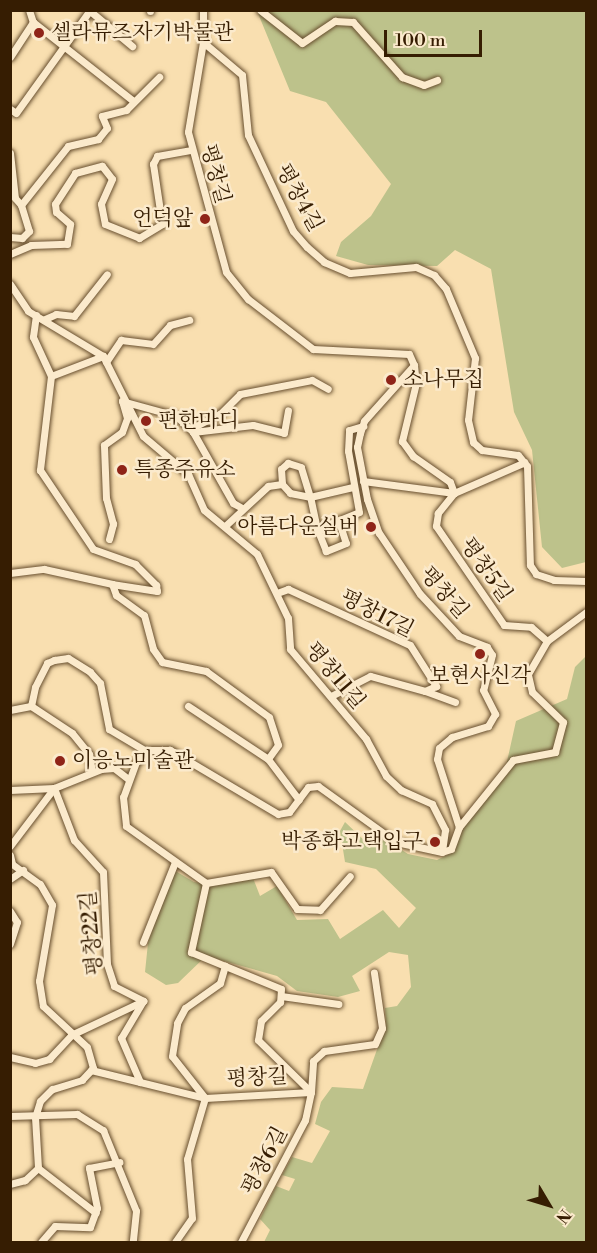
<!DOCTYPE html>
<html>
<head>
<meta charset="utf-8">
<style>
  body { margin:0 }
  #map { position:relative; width:597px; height:1253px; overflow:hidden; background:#f9dfb0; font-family:"Libre Bodoni","Noto Serif KR",serif }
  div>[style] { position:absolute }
  .green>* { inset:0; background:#bdc28b }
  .roads { filter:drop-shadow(0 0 2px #674e2e) drop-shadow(0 0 2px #674e2e) }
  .street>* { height:7px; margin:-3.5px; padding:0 3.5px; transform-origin:3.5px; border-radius:3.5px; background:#fbeacc }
  .dots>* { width:16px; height:16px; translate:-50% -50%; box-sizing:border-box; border:3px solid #fbeacc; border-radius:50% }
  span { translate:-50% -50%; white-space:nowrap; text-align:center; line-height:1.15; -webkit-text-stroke:5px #fbeacc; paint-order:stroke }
  .poi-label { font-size:21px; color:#361d02 }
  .left { translate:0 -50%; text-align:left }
  .right { translate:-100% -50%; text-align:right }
  .street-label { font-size:21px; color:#361d02 }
  .frame { position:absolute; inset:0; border:12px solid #361d02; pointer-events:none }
  .north { position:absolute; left:519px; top:1175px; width:60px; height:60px; -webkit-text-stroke:4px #fbeacc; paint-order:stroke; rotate:128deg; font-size:16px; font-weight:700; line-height:24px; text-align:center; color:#361d02 }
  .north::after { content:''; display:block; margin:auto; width:21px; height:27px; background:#361d02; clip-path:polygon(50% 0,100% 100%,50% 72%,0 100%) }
  .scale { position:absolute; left:384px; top:30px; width:98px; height:27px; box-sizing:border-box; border:3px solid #361d02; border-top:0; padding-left:8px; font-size:18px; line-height:21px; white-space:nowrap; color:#361d02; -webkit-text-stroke:4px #fbeacc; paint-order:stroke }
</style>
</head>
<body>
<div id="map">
  <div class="green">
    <div style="clip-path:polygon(257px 11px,586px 11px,586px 562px,562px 568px,542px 547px,532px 450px,514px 412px,491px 269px,455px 250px,437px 266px,368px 265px,336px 256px,341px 242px,371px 216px,391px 184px,326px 102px,290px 91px)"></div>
    <div style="clip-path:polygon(586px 656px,586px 1242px,264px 1242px,270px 1230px,260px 1219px,276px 1186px,289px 1191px,295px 1179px,282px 1175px,292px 1157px,312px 1163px,330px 1131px,315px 1124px,321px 1102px,332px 1087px,363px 1089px,386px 1024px,385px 1008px,397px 1006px,411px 987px,408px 955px,389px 952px,352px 976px,360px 991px,338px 997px,297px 991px,277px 976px,206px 956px,178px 983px,166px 985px,145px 972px,148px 943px,172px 869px,194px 882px,219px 885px,253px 878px,260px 896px,277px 886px,297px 920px,328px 919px,340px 939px,383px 910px,399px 928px,416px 908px,376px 869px,345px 862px,340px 831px,345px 822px,366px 842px,380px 836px,408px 854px,437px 860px,447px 855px,459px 830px,504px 775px,516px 721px,567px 699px,575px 667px)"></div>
  </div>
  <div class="roads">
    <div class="street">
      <div style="left:29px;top:10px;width:13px;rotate:72deg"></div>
      <div style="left:33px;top:22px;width:126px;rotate:38.2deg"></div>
      <div style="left:150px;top:10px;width:1px;rotate:90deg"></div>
      <div style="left:203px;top:10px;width:32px;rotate:90deg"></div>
      <div style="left:203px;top:42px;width:91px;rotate:99.5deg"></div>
      <div style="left:188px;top:132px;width:145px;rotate:74.8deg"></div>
      <div style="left:226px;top:272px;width:35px;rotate:51deg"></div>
      <div style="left:248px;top:299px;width:82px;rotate:37.6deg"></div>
      <div style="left:313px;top:349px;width:96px;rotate:3deg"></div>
      <div style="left:409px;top:354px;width:12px;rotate:66deg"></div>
      <div style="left:414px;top:365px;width:75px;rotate:131.8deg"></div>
      <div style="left:364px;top:421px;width:13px;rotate:108deg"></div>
      <div style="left:360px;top:433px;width:14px;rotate:102deg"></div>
      <div style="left:357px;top:447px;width:53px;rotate:79.1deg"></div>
      <div style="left:367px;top:499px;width:36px;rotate:71deg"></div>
      <div style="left:379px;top:533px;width:73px;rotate:56.1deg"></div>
      <div style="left:420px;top:594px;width:57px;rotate:47.1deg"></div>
      <div style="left:459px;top:636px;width:30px;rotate:21deg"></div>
      <div style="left:487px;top:647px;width:9px;rotate:58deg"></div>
      <div style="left:492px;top:655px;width:36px;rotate:104deg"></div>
      <div style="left:483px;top:690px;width:27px;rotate:63deg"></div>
      <div style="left:495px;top:714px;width:14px;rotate:120deg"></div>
      <div style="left:488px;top:726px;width:38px;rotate:163deg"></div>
      <div style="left:452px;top:737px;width:17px;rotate:140deg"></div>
      <div style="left:439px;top:748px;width:11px;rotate:100deg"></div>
      <div style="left:437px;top:759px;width:71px;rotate:72.1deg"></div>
      <div style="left:459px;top:827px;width:23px;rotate:110deg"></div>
      <div style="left:451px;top:849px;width:9px;rotate:162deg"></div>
      <div style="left:442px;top:852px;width:47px;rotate:-167.7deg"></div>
      <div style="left:396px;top:842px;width:96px;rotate:-144.3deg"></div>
      <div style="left:318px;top:786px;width:10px;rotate:174deg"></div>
      <div style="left:308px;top:787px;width:31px;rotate:127deg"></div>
      <div style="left:289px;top:812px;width:11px;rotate:170deg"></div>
      <div style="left:278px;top:814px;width:126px;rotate:-149.3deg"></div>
      <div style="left:170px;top:750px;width:20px;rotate:180deg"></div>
      <div style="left:150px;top:750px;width:18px;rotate:139deg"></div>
      <div style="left:136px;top:762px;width:37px;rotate:110deg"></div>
      <div style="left:123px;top:797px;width:29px;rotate:84deg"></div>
      <div style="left:126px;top:826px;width:98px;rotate:35.5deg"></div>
      <div style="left:206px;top:883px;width:71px;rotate:102.3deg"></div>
      <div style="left:191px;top:952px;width:97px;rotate:22.3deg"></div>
      <div style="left:281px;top:989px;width:13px;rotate:94deg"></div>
      <div style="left:280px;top:1002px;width:27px;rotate:135deg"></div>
      <div style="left:261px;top:1021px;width:19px;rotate:99deg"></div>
      <div style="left:258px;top:1040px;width:74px;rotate:44.5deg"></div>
      <div style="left:311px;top:1092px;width:29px;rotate:102deg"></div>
      <div style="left:305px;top:1120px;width:138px;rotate:117.7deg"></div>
      <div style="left:260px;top:10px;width:53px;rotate:38.2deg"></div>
      <div style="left:302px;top:43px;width:40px;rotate:-34deg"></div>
      <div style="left:335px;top:21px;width:18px;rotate:3deg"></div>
      <div style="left:353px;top:22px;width:74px;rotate:48.3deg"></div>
      <div style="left:402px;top:77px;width:23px;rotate:20deg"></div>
      <div style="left:424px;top:85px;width:14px;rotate:-21deg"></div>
      <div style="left:90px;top:11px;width:55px;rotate:39.8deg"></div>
      <div style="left:203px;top:42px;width:51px;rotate:40.2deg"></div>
      <div style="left:242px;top:75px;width:60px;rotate:84.3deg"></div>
      <div style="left:248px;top:135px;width:106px;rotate:64.9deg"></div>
      <div style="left:293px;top:231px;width:21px;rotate:49deg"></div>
      <div style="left:307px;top:247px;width:23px;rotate:41deg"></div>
      <div style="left:324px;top:262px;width:28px;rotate:23deg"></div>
      <div style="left:350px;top:273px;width:66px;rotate:-5.2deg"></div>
      <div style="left:416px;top:267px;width:20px;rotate:24deg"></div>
      <div style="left:434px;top:275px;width:18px;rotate:49deg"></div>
      <div style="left:446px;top:289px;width:75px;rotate:67.2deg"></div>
      <div style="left:475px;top:358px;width:62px;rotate:96.4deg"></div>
      <div style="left:468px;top:420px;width:23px;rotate:77deg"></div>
      <div style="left:473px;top:442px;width:12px;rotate:42deg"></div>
      <div style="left:482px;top:450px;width:36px;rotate:8deg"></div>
      <div style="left:518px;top:455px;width:14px;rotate:51deg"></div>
      <div style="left:527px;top:466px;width:99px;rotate:88.3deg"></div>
      <div style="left:530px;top:565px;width:11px;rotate:56deg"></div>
      <div style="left:536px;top:574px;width:19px;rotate:18deg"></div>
      <div style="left:554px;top:580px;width:32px;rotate:2deg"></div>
      <div style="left:10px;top:57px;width:42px;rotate:-56.7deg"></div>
      <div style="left:10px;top:109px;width:7px;rotate:34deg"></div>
      <div style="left:16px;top:113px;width:127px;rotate:-54.3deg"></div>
      <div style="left:10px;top:153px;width:45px;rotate:83.7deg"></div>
      <div style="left:15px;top:198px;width:9px;rotate:49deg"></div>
      <div style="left:10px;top:237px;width:12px;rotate:5deg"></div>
      <div style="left:22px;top:238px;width:10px;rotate:-45deg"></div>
      <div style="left:29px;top:231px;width:27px;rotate:-107deg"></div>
      <div style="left:21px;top:205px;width:75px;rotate:-51.5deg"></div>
      <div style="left:68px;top:146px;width:31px;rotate:-13deg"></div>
      <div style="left:98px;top:139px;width:14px;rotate:-51deg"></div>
      <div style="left:107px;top:128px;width:13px;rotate:-113deg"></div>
      <div style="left:102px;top:116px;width:25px;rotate:-14deg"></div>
      <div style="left:126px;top:110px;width:47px;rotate:-45deg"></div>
      <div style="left:10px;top:254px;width:23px;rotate:-23deg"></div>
      <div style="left:31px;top:245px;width:36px;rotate:-2deg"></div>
      <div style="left:67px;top:244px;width:20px;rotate:-81deg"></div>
      <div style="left:70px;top:224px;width:18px;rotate:-139deg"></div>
      <div style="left:56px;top:212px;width:8px;rotate:-97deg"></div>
      <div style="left:55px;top:204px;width:37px;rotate:-57deg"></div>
      <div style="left:75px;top:173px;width:28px;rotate:-15deg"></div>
      <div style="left:102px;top:166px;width:16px;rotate:52deg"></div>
      <div style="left:112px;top:179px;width:27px;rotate:114deg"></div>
      <div style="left:101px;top:204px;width:20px;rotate:79deg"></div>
      <div style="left:105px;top:224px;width:37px;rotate:22deg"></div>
      <div style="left:139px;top:238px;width:27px;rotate:-31deg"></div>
      <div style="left:162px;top:224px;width:61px;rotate:-98.5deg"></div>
      <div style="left:153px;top:164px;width:9px;rotate:-63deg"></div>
      <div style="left:157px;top:156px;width:35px;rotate:-10deg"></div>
      <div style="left:10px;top:284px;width:32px;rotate:56deg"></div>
      <div style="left:28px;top:311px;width:87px;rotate:31deg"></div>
      <div style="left:103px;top:356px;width:89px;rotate:63.4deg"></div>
      <div style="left:143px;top:436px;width:59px;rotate:40.2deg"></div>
      <div style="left:188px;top:474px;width:39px;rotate:66deg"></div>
      <div style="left:204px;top:510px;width:69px;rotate:39.7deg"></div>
      <div style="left:257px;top:554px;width:71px;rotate:64.2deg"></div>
      <div style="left:288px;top:618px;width:31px;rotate:86deg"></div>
      <div style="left:290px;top:649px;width:118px;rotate:49.8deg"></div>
      <div style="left:366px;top:739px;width:42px;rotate:61.6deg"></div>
      <div style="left:386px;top:776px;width:21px;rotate:43deg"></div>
      <div style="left:401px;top:790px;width:34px;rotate:24deg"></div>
      <div style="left:432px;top:804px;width:29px;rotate:63deg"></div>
      <div style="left:445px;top:830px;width:22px;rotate:98deg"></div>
      <div style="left:36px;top:315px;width:22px;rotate:98deg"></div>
      <div style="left:33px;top:337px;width:43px;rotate:65.2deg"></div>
      <div style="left:51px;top:376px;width:95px;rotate:96.7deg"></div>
      <div style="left:40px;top:470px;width:95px;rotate:56.1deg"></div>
      <div style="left:93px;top:549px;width:45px;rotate:19.7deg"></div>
      <div style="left:135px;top:564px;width:30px;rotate:45deg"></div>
      <div style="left:156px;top:585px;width:6px;rotate:81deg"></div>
      <div style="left:157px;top:591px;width:46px;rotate:-171.2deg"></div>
      <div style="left:45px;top:319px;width:12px;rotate:-24deg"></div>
      <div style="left:56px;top:314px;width:18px;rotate:6deg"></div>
      <div style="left:74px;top:316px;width:53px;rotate:-51.8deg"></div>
      <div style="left:106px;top:362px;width:27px;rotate:-56deg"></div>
      <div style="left:121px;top:340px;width:32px;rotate:7deg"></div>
      <div style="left:153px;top:344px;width:25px;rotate:-48deg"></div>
      <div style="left:170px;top:325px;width:20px;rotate:-15deg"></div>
      <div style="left:414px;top:365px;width:18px;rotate:84deg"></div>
      <div style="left:416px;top:383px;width:60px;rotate:103.6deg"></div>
      <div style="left:402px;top:441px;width:19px;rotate:54deg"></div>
      <div style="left:413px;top:456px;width:45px;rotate:35.1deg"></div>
      <div style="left:450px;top:482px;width:12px;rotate:70deg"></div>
      <div style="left:454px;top:493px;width:26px;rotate:129deg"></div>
      <div style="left:438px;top:513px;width:13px;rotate:99deg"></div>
      <div style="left:436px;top:526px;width:120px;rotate:55.5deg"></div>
      <div style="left:504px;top:625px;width:27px;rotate:4deg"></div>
      <div style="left:531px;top:627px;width:21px;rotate:41deg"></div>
      <div style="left:51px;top:376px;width:56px;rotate:-21deg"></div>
      <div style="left:363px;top:481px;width:92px;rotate:7.5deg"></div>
      <div style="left:454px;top:493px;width:77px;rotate:-23.6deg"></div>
      <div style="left:242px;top:508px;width:10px;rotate:-151deg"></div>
      <div style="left:233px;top:503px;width:81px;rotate:-119.4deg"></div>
      <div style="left:193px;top:432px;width:7px;rotate:-63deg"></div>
      <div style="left:196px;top:426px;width:27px;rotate:-27deg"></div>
      <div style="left:220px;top:414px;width:28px;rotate:-45deg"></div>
      <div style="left:240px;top:394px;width:73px;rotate:-11deg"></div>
      <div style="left:312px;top:380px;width:18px;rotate:29deg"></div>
      <div style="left:339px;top:522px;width:22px;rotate:72deg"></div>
      <div style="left:346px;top:543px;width:22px;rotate:158deg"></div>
      <div style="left:326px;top:551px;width:24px;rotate:-112deg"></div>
      <div style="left:317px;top:529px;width:45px;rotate:-22deg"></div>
      <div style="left:359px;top:512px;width:62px;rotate:-100.2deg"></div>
      <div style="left:348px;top:451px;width:21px;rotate:-87deg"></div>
      <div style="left:349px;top:430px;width:15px;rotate:-16deg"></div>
      <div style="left:225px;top:526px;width:59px;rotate:-42.9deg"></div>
      <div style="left:268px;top:486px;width:14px;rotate:-8deg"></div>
      <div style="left:317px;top:529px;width:33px;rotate:-102deg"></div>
      <div style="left:310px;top:497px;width:31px;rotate:-107deg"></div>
      <div style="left:301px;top:467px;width:14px;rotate:-163deg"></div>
      <div style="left:288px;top:463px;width:9px;rotate:139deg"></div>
      <div style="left:281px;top:469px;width:15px;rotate:86deg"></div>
      <div style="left:282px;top:484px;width:12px;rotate:48deg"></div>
      <div style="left:290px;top:493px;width:20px;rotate:11deg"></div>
      <div style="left:310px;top:497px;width:44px;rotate:-13.1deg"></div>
      <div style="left:109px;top:539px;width:16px;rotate:-75deg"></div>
      <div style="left:113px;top:524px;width:27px;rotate:-105deg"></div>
      <div style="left:106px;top:498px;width:53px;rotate:-92.2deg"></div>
      <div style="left:104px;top:445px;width:22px;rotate:-36deg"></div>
      <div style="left:122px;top:432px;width:15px;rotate:-70deg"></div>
      <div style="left:127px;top:418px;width:18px;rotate:-106deg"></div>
      <div style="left:122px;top:401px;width:56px;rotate:15.5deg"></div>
      <div style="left:176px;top:416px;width:23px;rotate:43deg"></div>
      <div style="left:193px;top:432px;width:60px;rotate:-6.7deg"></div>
      <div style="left:253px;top:425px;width:32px;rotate:14deg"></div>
      <div style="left:284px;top:433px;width:23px;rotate:-80deg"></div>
      <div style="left:10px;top:573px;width:34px;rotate:-7deg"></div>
      <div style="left:44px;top:569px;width:70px;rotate:12.4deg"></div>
      <div style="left:112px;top:584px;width:12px;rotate:70deg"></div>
      <div style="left:116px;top:595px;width:34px;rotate:36deg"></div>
      <div style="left:144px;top:615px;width:35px;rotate:75deg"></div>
      <div style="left:153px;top:649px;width:16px;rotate:55deg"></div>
      <div style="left:162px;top:662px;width:45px;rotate:11.6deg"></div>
      <div style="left:206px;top:671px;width:78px;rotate:36.1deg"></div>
      <div style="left:269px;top:717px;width:29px;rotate:72deg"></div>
      <div style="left:278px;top:745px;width:17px;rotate:126deg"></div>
      <div style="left:277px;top:593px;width:12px;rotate:-20deg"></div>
      <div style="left:288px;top:589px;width:134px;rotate:24.7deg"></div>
      <div style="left:410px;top:645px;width:49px;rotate:57.6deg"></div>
      <div style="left:436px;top:686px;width:12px;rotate:156deg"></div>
      <div style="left:425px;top:691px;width:57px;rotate:-164.7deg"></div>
      <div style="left:370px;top:676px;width:44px;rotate:152.9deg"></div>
      <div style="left:425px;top:691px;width:32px;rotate:20deg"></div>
      <div style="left:188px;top:706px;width:96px;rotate:33.5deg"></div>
      <div style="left:268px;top:759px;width:51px;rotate:52.9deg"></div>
      <div style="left:10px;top:710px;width:21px;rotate:-11deg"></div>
      <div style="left:92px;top:772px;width:18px;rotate:-99deg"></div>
      <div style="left:89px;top:754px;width:27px;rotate:-129deg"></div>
      <div style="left:72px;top:733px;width:49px;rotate:-146.6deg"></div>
      <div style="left:31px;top:706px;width:19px;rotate:-78deg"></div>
      <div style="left:35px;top:687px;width:27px;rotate:-63deg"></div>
      <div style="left:47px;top:663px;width:8px;rotate:-23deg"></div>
      <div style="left:54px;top:660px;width:14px;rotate:-8deg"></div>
      <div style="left:68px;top:658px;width:26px;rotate:32deg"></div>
      <div style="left:90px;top:672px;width:15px;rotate:48deg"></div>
      <div style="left:100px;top:683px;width:47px;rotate:78.9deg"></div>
      <div style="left:109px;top:729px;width:43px;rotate:30.7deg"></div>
      <div style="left:54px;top:788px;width:56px;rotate:69deg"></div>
      <div style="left:74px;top:840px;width:43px;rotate:47.8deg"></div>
      <div style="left:103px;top:872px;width:92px;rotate:87.5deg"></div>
      <div style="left:107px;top:964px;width:23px;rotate:72deg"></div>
      <div style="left:114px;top:986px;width:33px;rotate:27deg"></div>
      <div style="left:143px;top:1001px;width:43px;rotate:120.7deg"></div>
      <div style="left:121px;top:1038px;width:48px;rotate:66.6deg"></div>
      <div style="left:10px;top:790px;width:44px;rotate:-2.6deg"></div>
      <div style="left:54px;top:788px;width:51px;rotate:-22deg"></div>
      <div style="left:101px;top:769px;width:13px;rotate:-4deg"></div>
      <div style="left:114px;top:768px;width:18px;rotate:38deg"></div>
      <div style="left:459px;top:827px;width:86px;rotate:-51.1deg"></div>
      <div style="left:513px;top:760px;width:43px;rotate:-10.8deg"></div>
      <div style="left:555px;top:752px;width:31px;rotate:-75deg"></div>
      <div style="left:563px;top:722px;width:43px;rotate:-135.9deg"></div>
      <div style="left:532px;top:692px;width:18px;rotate:-103deg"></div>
      <div style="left:528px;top:674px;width:38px;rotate:-60deg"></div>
      <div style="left:547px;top:641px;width:49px;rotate:-36.6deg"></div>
      <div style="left:10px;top:846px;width:73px;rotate:-52.8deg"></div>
      <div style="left:10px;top:855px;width:9px;rotate:77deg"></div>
      <div style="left:12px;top:864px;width:34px;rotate:36deg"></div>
      <div style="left:40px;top:884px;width:24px;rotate:60deg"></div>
      <div style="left:52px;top:905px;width:77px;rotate:99.7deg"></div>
      <div style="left:39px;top:981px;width:25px;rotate:81deg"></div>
      <div style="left:43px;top:1006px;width:60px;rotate:43deg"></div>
      <div style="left:87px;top:1047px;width:22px;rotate:74deg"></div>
      <div style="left:93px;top:1068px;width:16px;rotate:133deg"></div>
      <div style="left:82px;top:1080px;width:31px;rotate:163deg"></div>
      <div style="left:52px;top:1089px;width:17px;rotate:135deg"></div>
      <div style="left:40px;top:1101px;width:17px;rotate:107deg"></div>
      <div style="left:35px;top:1117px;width:51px;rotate:86.6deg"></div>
      <div style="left:38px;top:1168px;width:18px;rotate:137deg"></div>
      <div style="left:25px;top:1180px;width:16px;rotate:165deg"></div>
      <div style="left:10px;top:879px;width:16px;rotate:-35deg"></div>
      <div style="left:206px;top:883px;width:66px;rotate:-9.6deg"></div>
      <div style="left:271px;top:872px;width:45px;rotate:54.9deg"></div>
      <div style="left:297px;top:909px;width:23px;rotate:2deg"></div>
      <div style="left:320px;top:910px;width:45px;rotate:-48.6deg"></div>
      <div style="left:10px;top:911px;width:13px;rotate:58deg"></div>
      <div style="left:17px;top:922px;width:23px;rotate:108deg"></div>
      <div style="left:143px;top:942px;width:86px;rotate:-68.2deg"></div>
      <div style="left:281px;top:996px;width:58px;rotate:8deg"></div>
      <div style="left:10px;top:1057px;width:26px;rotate:13deg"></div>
      <div style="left:35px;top:1063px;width:15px;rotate:-16deg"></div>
      <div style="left:49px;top:1059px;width:33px;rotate:-47deg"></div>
      <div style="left:71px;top:1035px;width:80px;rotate:-25.3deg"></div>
      <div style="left:91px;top:1070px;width:117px;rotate:13.8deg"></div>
      <div style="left:205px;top:1098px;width:106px;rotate:-3.2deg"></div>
      <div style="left:311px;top:1092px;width:31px;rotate:-86deg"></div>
      <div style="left:313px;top:1061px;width:15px;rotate:-42deg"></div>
      <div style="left:324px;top:1051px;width:51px;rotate:-7.8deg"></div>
      <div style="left:375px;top:1044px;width:17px;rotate:-66deg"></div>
      <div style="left:382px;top:1028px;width:56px;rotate:-98.3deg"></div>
      <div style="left:10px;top:1116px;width:67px;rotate:-1.7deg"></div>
      <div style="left:77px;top:1114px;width:31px;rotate:32deg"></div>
      <div style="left:103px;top:1130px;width:87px;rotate:67.8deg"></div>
      <div style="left:136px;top:1211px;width:31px;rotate:96deg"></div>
      <div style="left:38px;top:1168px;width:73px;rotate:37.8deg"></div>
      <div style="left:41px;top:1242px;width:21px;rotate:-49deg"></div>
      <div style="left:55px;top:1226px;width:35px;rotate:2deg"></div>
      <div style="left:90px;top:1227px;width:20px;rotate:-70deg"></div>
      <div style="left:97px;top:1208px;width:41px;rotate:-101.3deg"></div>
      <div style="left:89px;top:1168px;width:31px;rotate:-11deg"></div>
      <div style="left:175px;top:1242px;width:29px;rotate:-55deg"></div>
      <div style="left:192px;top:1218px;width:59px;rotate:-94.8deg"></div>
      <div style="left:187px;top:1159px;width:64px;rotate:-73.6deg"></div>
      <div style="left:205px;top:1098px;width:53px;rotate:-128.2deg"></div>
      <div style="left:172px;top:1056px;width:33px;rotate:-81deg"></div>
      <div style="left:177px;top:1023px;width:17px;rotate:-62deg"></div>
      <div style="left:185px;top:1008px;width:43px;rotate:-35.5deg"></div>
      <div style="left:220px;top:983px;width:18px;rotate:-74deg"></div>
    </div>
  </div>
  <div class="dots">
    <div style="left:39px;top:33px;background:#8f2418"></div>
    <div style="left:205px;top:219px;background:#8f2418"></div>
    <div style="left:391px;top:380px;background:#8f2418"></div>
    <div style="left:146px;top:421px;background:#8f2418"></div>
    <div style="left:122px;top:470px;background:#8f2418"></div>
    <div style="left:371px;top:527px;background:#8f2418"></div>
    <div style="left:480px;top:654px;background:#8f2418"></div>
    <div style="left:60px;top:761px;background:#8f2418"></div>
    <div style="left:435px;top:842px;background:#8f2418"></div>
  </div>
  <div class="poi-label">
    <span class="left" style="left:51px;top:33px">셀라뮤즈자기박물관</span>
    <span class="right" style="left:193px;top:219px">언덕앞</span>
    <span class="left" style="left:403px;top:380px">소나무집</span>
    <span class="left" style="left:158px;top:421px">편한마디</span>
    <span class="left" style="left:134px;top:470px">특종주유소</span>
    <span class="right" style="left:359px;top:527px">아름다운실버</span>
    <span style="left:480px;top:676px">보현사신각</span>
    <span class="left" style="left:72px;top:761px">이응노미술관</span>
    <span class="right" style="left:423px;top:842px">박종화고택입구</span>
  </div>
  <div class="street-label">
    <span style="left:215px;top:174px;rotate:75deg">평창길</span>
    <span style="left:299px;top:198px;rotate:61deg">평창4길</span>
    <span style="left:486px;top:570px;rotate:55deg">평창5길</span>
    <span style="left:444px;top:593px;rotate:49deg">평창길</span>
    <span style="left:377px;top:614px;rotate:27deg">평창17길</span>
    <span style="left:335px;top:676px;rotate:50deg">평창11길</span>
    <span style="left:92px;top:933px;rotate:-95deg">평창22길</span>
    <span style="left:257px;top:1078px;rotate:-3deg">평창길</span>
    <span style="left:265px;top:1161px;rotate:-62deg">평창6길</span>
  </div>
  <div class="frame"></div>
  <div class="north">N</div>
  <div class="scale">100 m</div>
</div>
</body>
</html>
